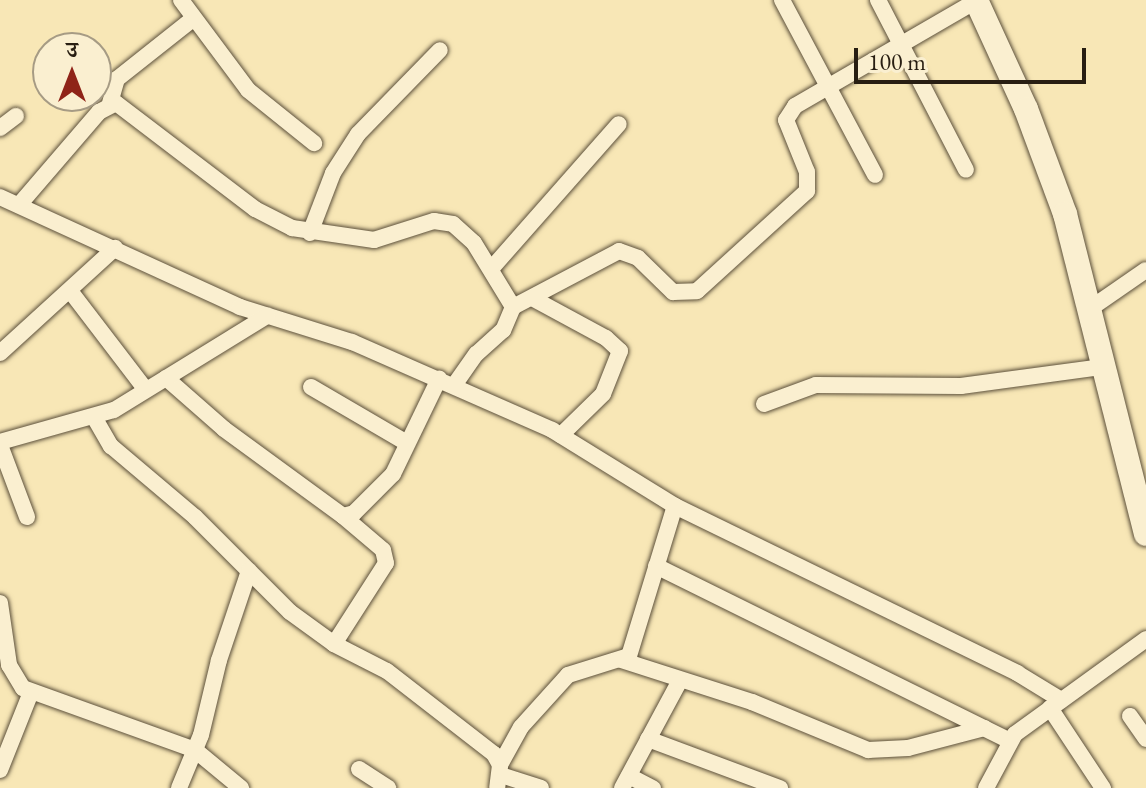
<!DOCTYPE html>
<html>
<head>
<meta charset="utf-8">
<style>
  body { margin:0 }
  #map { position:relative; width:1146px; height:788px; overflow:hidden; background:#f8e7b6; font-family:"EB Garamond","Noto Serif Devanagari",serif }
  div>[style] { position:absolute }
  .roads { filter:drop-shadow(0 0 2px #5c503b) drop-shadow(0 0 2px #5c503b) }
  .minor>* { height:16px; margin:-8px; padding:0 8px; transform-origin:8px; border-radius:8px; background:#faefd0 }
  .secondary>* { height:24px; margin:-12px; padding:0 12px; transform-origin:12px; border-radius:12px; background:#faefd0 }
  span { translate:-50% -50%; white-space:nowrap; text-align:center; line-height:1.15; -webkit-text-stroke:6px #faefd0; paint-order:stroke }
  .north { position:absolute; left:32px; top:32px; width:80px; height:80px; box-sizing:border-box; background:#faefd0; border:2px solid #a69b84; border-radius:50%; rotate:0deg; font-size:22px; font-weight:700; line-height:32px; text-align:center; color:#281e12 }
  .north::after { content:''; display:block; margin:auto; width:28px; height:36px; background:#8f2418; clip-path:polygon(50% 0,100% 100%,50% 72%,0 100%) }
  .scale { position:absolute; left:854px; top:48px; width:232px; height:36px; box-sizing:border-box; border:4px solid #281e12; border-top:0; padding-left:10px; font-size:24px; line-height:28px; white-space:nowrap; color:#281e12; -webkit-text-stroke:6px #faefd0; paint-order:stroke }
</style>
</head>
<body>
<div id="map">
  <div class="roads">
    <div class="minor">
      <div style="left:181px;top:0;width:112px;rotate:53.3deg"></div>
      <div style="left:248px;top:90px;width:85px;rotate:38.8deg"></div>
      <div style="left:782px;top:0;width:198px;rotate:62deg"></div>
      <div style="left:878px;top:0;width:191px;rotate:62.6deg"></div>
      <div style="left:110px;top:103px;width:25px;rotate:-74deg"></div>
      <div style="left:117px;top:79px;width:98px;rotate:-38.4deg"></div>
      <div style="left:0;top:128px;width:20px;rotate:-37deg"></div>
      <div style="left:0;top:197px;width:264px;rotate:24.6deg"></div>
      <div style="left:240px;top:307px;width:117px;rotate:17.4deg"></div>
      <div style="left:352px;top:342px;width:219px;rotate:23.7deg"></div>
      <div style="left:552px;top:430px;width:145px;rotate:31.7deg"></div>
      <div style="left:675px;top:506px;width:381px;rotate:26deg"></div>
      <div style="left:1017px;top:673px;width:52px;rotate:31.5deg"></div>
      <div style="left:19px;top:205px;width:123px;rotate:-49.3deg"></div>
      <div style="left:99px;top:112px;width:19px;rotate:-28deg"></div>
      <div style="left:116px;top:103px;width:175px;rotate:37.3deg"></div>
      <div style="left:255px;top:209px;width:42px;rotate:27.2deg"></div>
      <div style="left:292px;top:228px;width:83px;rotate:8.3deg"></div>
      <div style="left:374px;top:240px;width:63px;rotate:-17.6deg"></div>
      <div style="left:434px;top:221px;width:19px;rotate:9deg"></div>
      <div style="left:453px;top:224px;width:28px;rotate:42deg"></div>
      <div style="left:474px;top:243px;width:75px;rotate:58.6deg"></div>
      <div style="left:513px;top:307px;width:25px;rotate:113deg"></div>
      <div style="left:503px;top:330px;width:36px;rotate:138deg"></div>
      <div style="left:476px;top:354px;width:38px;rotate:125deg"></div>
      <div style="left:310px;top:233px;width:64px;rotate:-69deg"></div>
      <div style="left:333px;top:173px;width:46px;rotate:-57.3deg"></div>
      <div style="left:358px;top:134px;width:117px;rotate:-45.7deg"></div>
      <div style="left:491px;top:269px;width:193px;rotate:-48.6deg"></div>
      <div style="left:71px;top:292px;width:123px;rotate:52.6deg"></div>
      <div style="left:532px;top:298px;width:84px;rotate:28.4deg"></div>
      <div style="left:606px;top:338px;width:19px;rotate:43deg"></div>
      <div style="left:620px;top:351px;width:46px;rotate:111.6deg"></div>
      <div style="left:603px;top:394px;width:59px;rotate:135.7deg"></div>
      <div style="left:513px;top:307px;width:120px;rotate:-27.8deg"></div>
      <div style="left:619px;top:251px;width:20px;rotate:20deg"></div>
      <div style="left:638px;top:258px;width:49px;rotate:44.2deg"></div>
      <div style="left:673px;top:292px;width:24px;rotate:-2deg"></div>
      <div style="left:697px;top:291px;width:149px;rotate:-42.3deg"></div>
      <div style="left:807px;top:191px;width:19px;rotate:-90deg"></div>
      <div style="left:807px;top:172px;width:56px;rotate:-112deg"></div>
      <div style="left:786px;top:120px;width:17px;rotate:-57deg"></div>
      <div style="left:795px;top:106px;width:209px;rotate:-30.1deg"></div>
      <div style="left:1088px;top:310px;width:70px;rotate:-34.6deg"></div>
      <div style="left:0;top:353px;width:156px;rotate:-42.4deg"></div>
      <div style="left:166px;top:378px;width:77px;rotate:41.3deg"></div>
      <div style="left:224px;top:429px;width:147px;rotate:36.2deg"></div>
      <div style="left:343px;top:516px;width:11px;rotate:-15deg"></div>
      <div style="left:354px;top:513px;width:55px;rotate:-45deg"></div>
      <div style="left:393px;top:474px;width:106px;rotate:-64.2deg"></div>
      <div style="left:311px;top:387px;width:111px;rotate:30.3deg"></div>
      <div style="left:764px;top:404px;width:55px;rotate:-20.1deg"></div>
      <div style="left:816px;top:385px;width:145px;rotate:0.4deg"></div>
      <div style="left:961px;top:386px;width:141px;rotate:-7.7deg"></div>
      <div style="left:94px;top:417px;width:34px;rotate:60deg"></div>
      <div style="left:111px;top:446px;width:110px;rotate:40.2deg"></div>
      <div style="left:195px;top:517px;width:134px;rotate:45deg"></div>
      <div style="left:290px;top:612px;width:54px;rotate:36deg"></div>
      <div style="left:334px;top:644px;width:59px;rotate:27deg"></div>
      <div style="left:387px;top:671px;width:135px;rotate:37.8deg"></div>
      <div style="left:494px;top:754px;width:13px;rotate:61deg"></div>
      <div style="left:500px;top:765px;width:23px;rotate:97deg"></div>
      <div style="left:0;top:442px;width:118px;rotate:-15.7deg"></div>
      <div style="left:114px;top:410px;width:180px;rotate:-31.6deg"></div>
      <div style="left:0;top:445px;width:77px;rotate:69.4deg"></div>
      <div style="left:656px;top:566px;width:395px;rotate:26.3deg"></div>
      <div style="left:0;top:603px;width:63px;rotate:81.7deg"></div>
      <div style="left:9px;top:665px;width:27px;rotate:59deg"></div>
      <div style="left:23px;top:688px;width:183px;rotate:19.8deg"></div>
      <div style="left:195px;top:750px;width:60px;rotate:39.6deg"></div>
      <div style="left:334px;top:644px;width:96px;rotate:-57.3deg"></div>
      <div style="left:386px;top:563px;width:13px;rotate:-103deg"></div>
      <div style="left:383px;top:550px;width:52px;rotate:-139.6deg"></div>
      <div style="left:621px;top:660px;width:138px;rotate:17.8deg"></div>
      <div style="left:752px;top:702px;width:126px;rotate:22.5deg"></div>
      <div style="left:868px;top:750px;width:40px;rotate:-2.9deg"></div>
      <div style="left:908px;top:748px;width:79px;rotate:-14.7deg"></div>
      <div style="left:1050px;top:708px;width:96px;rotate:56.5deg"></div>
      <div style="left:1130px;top:716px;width:28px;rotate:55deg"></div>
      <div style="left:648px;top:739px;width:141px;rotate:20.4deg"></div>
      <div style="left:500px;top:765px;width:43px;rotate:-61.1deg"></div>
      <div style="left:521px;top:727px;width:70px;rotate:-47.9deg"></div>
      <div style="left:568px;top:675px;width:64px;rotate:-17.3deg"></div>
      <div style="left:629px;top:656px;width:157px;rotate:-73deg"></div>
      <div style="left:359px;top:769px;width:35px;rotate:33deg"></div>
      <div style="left:0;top:770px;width:84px;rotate:-68.3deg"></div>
      <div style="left:501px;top:775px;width:42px;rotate:18deg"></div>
      <div style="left:629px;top:776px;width:27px;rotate:27deg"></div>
      <div style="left:179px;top:788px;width:57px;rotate:-67.5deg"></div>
      <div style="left:201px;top:735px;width:77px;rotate:-76.5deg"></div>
      <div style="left:219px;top:660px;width:94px;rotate:-71.4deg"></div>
      <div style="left:622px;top:788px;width:120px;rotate:-61.7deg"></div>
      <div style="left:986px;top:788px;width:61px;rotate:-61.8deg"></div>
      <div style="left:1015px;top:734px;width:162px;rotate:-35.9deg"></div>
    </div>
    <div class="secondary">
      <div style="left:976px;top:0;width:120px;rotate:65.4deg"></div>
      <div style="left:1026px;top:109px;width:112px;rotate:69.6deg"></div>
      <div style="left:1065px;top:214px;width:330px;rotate:75.8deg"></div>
    </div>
  </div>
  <div class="north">उ</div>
  <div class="scale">100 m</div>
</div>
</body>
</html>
